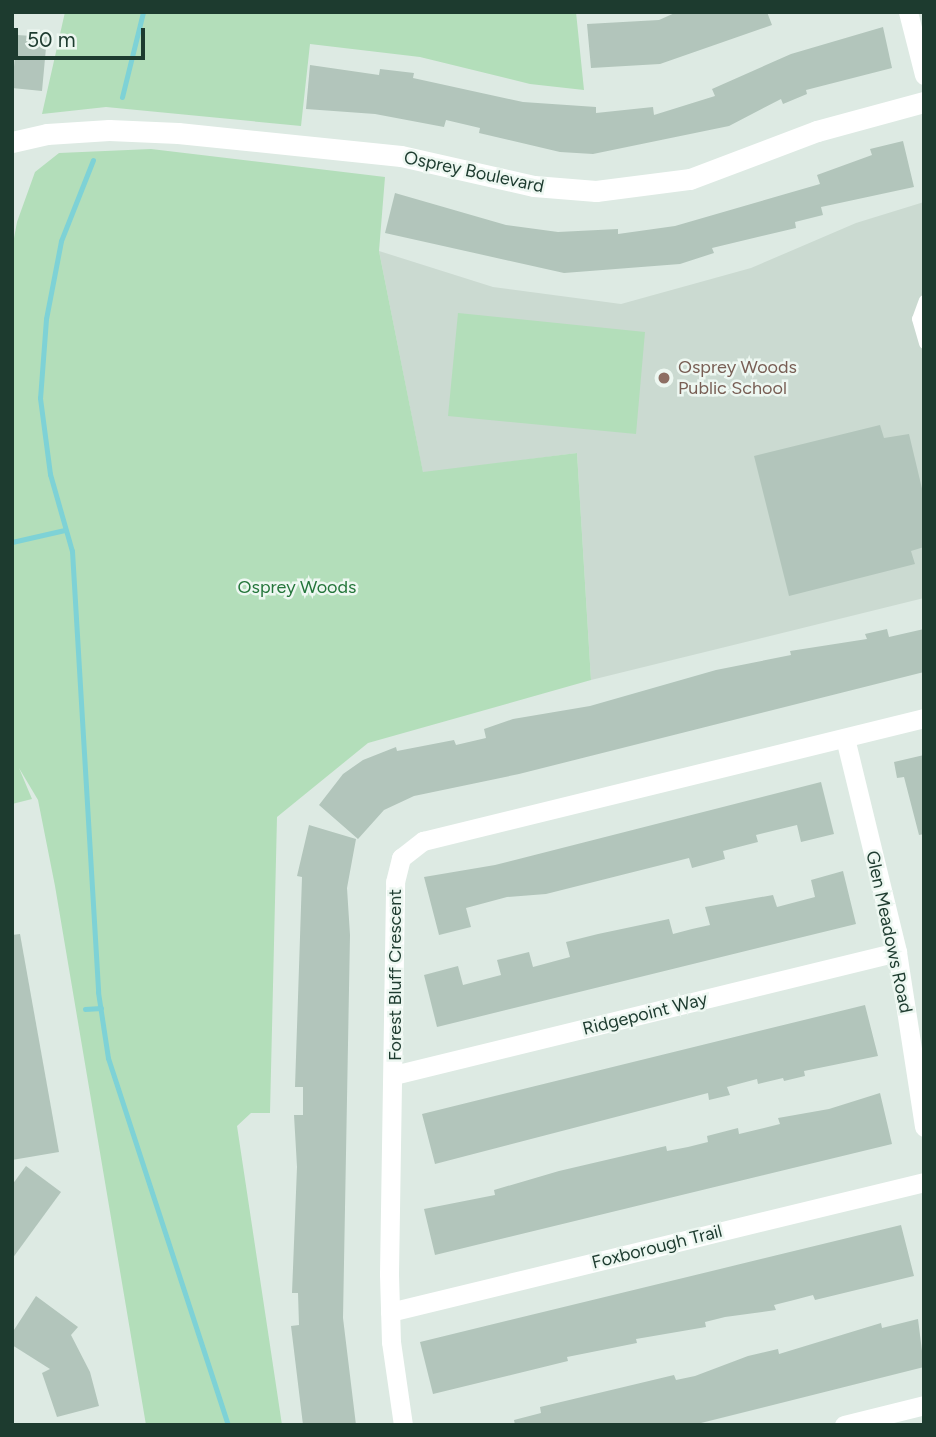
<!DOCTYPE html>
<html>
<head>
<meta charset="utf-8">
<style>
  body { margin:0 }
  #map { position:relative; width:936px; height:1437px; overflow:hidden; background:#ddeae3; font-family:Figtree,sans-serif }
  div>[style] { position:absolute }
  .built>* { inset:0; background:#cbdad1 }
  .green>* { inset:0; background:#b3deba }
  .stream>* { height:5px; margin:-2.5px; padding:0 2.5px; transform-origin:2.5px; border-radius:2.5px; background:#7ed2d6 }
  .building>* { inset:0; background:#b2c5bb }
  .service>* { height:10px; margin:-5px; padding:0 5px; transform-origin:5px; border-radius:5px; background:#fff }
  .minor>* { height:19px; margin:-9.5px; padding:0 9.5px; transform-origin:9.5px; border-radius:9.5px; background:#fff }
  .tertiary>* { height:21px; margin:-10.5px; padding:0 10.5px; transform-origin:10.5px; border-radius:10.5px; background:#fff }
  .dots>* { width:19px; height:19px; translate:-50% -50%; box-sizing:border-box; border:4px solid #edf7f1; border-radius:50% }
  span { translate:-50% -50%; white-space:nowrap; text-align:center; line-height:1.15; -webkit-text-stroke:5px #edf7f1; paint-order:stroke }
  .street-label { font-size:18px; color:#1d3b2f }
  .education-label { font-size:18px; color:#785e54 }
  .left { translate:0 -50%; text-align:left }
  .park-label { font-size:18px; color:#24753a }
  .frame { position:absolute; inset:0; border:14px solid #1d3b2f; pointer-events:none }
  .scale { position:absolute; left:14px; top:28px; width:131px; height:32px; box-sizing:border-box; border:4px solid #1d3b2f; border-top:0; padding-left:9px; font-size:21px; line-height:24px; white-space:nowrap; color:#1d3b2f; -webkit-text-stroke:5px #edf7f1; paint-order:stroke }
</style>
</head>
<body>
<div id="map">
  <div class="built">
    <div style="clip-path:polygon(924px 202px,924px 598px,591px 680px,577px 453px,423px 473px,379px 251px,493px 287px,621px 304px,751px 268px,856px 223px)"></div>
  </div>
  <div class="green">
    <div style="clip-path:polygon(65px 12px,576px 12px,584px 90px,530px 84px,420px 57px,310px 44px,301px 126px,106px 107px,42px 114px)"></div>
    <div style="clip-path:polygon(151px 149px,385px 177px,379px 251px,423px 472px,577px 453px,591px 680px,368px 743px,277px 817px,270px 1113px,251px 1113px,237px 1126px,282px 1425px,146px 1425px,55px 886px,38px 800px,19px 768px,32px 799px,12px 804px,12px 249px,17px 222px,35px 172px,59px 153px)"></div>
    <div style="clip-path:polygon(458px 313px,645px 332px,636px 434px,448px 416px)"></div>
  </div>
  <div class="stream">
    <div style="left:122px;top:97px;width:88px;rotate:-76.1deg"></div>
    <div style="left:93px;top:160px;width:87px;rotate:111.6deg"></div>
    <div style="left:61px;top:241px;width:79px;rotate:100.9deg"></div>
    <div style="left:46px;top:319px;width:79px;rotate:94.3deg"></div>
    <div style="left:40px;top:398px;width:77px;rotate:82.5deg"></div>
    <div style="left:50px;top:474px;width:80px;rotate:74.1deg"></div>
    <div style="left:72px;top:551px;width:442px;rotate:86.6deg"></div>
    <div style="left:98px;top:992px;width:67px;rotate:81.4deg"></div>
    <div style="left:108px;top:1058px;width:386px;rotate:71.9deg"></div>
    <div style="left:12px;top:542px;width:54px;rotate:-12.8deg"></div>
    <div style="left:85px;top:1009px;width:16px;rotate:-4deg"></div>
  </div>
  <div class="building">
    <div style="clip-path:polygon(677px 12px,767px 12px,772px 25px,660px 64px,591px 68px,587px 24px,659px 20px)"></div>
    <div style="clip-path:polygon(883px 27px,892px 68px,806px 90px,807px 94px,783px 104px,781px 99px,729px 126px,593px 154px,560px 152px,479px 133px,480px 128px,446px 120px,444px 127px,375px 114px,306px 109px,310px 65px,379px 75px,380px 69px,414px 73px,413px 78px,523px 102px,596px 107px,596px 113px,653px 107px,654px 115px,715px 96px,712px 89px,791px 54px)"></div>
    <div style="clip-path:polygon(17px 35px,47px 37px,42px 91px,12px 88px)"></div>
    <div style="clip-path:polygon(903px 141px,914px 187px,821px 207px,823px 215px,795px 222px,796px 228px,712px 248px,714px 253px,680px 264px,564px 273px,385px 233px,395px 193px,506px 225px,558px 232px,618px 229px,618px 234px,675px 226px,820px 184px,817px 175px,872px 155px,870px 149px)"></div>
    <div style="clip-path:polygon(880px 425px,884px 438px,909px 434px,924px 497px,924px 547px,911px 551px,915px 564px,789px 596px,754px 456px)"></div>
    <div style="clip-path:polygon(887px 629px,889px 637px,924px 629px,924px 672px,519px 774px,414px 796px,384px 810px,358px 839px,319px 805px,343px 774px,363px 760px,396px 747px,397px 751px,454px 740px,456px 745px,486px 738px,484px 729px,513px 719px,590px 706px,716px 670px,791px 655px,790px 651px,867px 639px,865px 634px)"></div>
    <div style="clip-path:polygon(924px 755px,924px 834px,919px 835px,904px 777px,897px 778px,894px 762px)"></div>
    <div style="clip-path:polygon(821px 782px,834px 834px,801px 842px,797px 825px,756px 835px,758px 842px,723px 851px,725px 859px,692px 868px,689px 858px,546px 894px,507px 897px,466px 908px,471px 927px,439px 935px,424px 877px,495px 865px)"></div>
    <div style="clip-path:polygon(309px 825px,356px 839px,347px 888px,350px 935px,343px 1318px,356px 1425px,303px 1425px,291px 1326px,299px 1325px,298px 1293px,292px 1293px,297px 1167px,294px 1115px,303px 1115px,303px 1087px,295px 1087px,302px 877px,297px 876px)"></div>
    <div style="clip-path:polygon(843px 871px,856px 924px,437px 1027px,424px 975px,458px 966px,463px 985px,501px 975px,497px 960px,529px 952px,533px 967px,570px 957px,566px 942px,598px 934px,669px 919px,673px 934px,692px 929px,710px 925px,705px 907px,773px 895px,777px 907px,815px 897px,811px 880px)"></div>
    <div style="clip-path:polygon(20px 934px,59px 1152px,12px 1160px,12px 935px)"></div>
    <div style="clip-path:polygon(865px 1005px,878px 1056px,804px 1071px,805px 1076px,784px 1081px,783px 1078px,758px 1084px,757px 1079px,727px 1087px,730px 1095px,709px 1100px,708px 1093px,435px 1164px,422px 1114px)"></div>
    <div style="clip-path:polygon(880px 1093px,892px 1144px,435px 1255px,424px 1209px,495px 1195px,494px 1190px,559px 1171px,666px 1146px,667px 1151px,688px 1147px,708px 1142px,707px 1136px,738px 1128px,739px 1134px,780px 1124px,778px 1118px,829px 1109px)"></div>
    <div style="clip-path:polygon(26px 1166px,61px 1192px,12px 1259px,12px 1185px)"></div>
    <div style="clip-path:polygon(901px 1225px,914px 1276px,815px 1300px,813px 1295px,794px 1300px,774px 1305px,776px 1310px,725px 1317px,705px 1322px,706px 1327px,636px 1339px,637px 1343px,567px 1357px,568px 1361px,433px 1394px,420px 1342px)"></div>
    <div style="clip-path:polygon(36px 1296px,78px 1327px,71px 1335px,90px 1372px,99px 1406px,57px 1417px,42px 1373px,50px 1369px,12px 1345px,12px 1333px)"></div>
    <div style="clip-path:polygon(918px 1319px,924px 1367px,693px 1425px,515px 1425px,514px 1420px,541px 1413px,540px 1407px,674px 1375px,676px 1380px,695px 1376px,748px 1356px,778px 1349px,779px 1354px,881px 1323px,882px 1328px)"></div>
  </div>
  <div class="service">
    <div style="left:924px;top:300px;width:20px;rotate:110deg"></div>
    <div style="left:917px;top:319px;width:26px;rotate:74deg"></div>
  </div>
  <div class="minor">
    <div style="left:908px;top:12px;width:65px;rotate:75.7deg"></div>
    <div style="left:845px;top:738px;width:220px;rotate:76.3deg"></div>
    <div style="left:897px;top:952px;width:177px;rotate:81.2deg"></div>
    <div style="left:394px;top:1075px;width:518px;rotate:-13.74deg"></div>
    <div style="left:390px;top:1312px;width:550px;rotate:-13.68deg"></div>
    <div style="left:403px;top:1425px;width:84px;rotate:-98.2deg"></div>
    <div style="left:391px;top:1342px;width:68px;rotate:-91.7deg"></div>
    <div style="left:389px;top:1274px;width:392px;rotate:-89.1deg"></div>
    <div style="left:395px;top:882px;width:25px;rotate:-76deg"></div>
    <div style="left:401px;top:858px;width:28px;rotate:-38deg"></div>
    <div style="left:423px;top:841px;width:516px;rotate:-13.79deg"></div>
    <div style="left:844px;top:1425px;width:82px;rotate:-14deg"></div>
  </div>
  <div class="tertiary">
    <div style="left:12px;top:142px;width:36px;rotate:-13deg"></div>
    <div style="left:47px;top:134px;width:62px;rotate:-3.7deg"></div>
    <div style="left:109px;top:130px;width:69px;rotate:2.5deg"></div>
    <div style="left:178px;top:133px;width:224px;rotate:5.9deg"></div>
    <div style="left:401px;top:156px;width:136px;rotate:12.7deg"></div>
    <div style="left:534px;top:186px;width:62px;rotate:4.6deg"></div>
    <div style="left:596px;top:191px;width:95px;rotate:-7.3deg"></div>
    <div style="left:690px;top:179px;width:136px;rotate:-20.7deg"></div>
    <div style="left:817px;top:131px;width:111px;rotate:-15.2deg"></div>
  </div>
  <div class="dots">
    <div style="left:664px;top:378px;background:#8d6e63"></div>
  </div>
  <div class="street-label">
    <span style="left:474px;top:172px;rotate:12deg">Osprey Boulevard</span>
    <span style="left:889px;top:932px;rotate:78deg">Glen Meadows Road</span>
    <span style="left:395px;top:975px;rotate:-90deg">Forest Bluff Crescent</span>
    <span style="left:645px;top:1014px;rotate:-14deg">Ridgepoint Way</span>
    <span style="left:657px;top:1247px;rotate:-14deg">Foxborough Trail</span>
  </div>
  <div class="education-label">
    <span class="left" style="left:678px;top:378px">Osprey Woods<br>Public School</span>
  </div>
  <div class="park-label">
    <span style="left:297px;top:587px">Osprey Woods</span>
  </div>
  <div class="frame"></div>
  <div class="scale">50 m</div>
</div>
</body>
</html>
